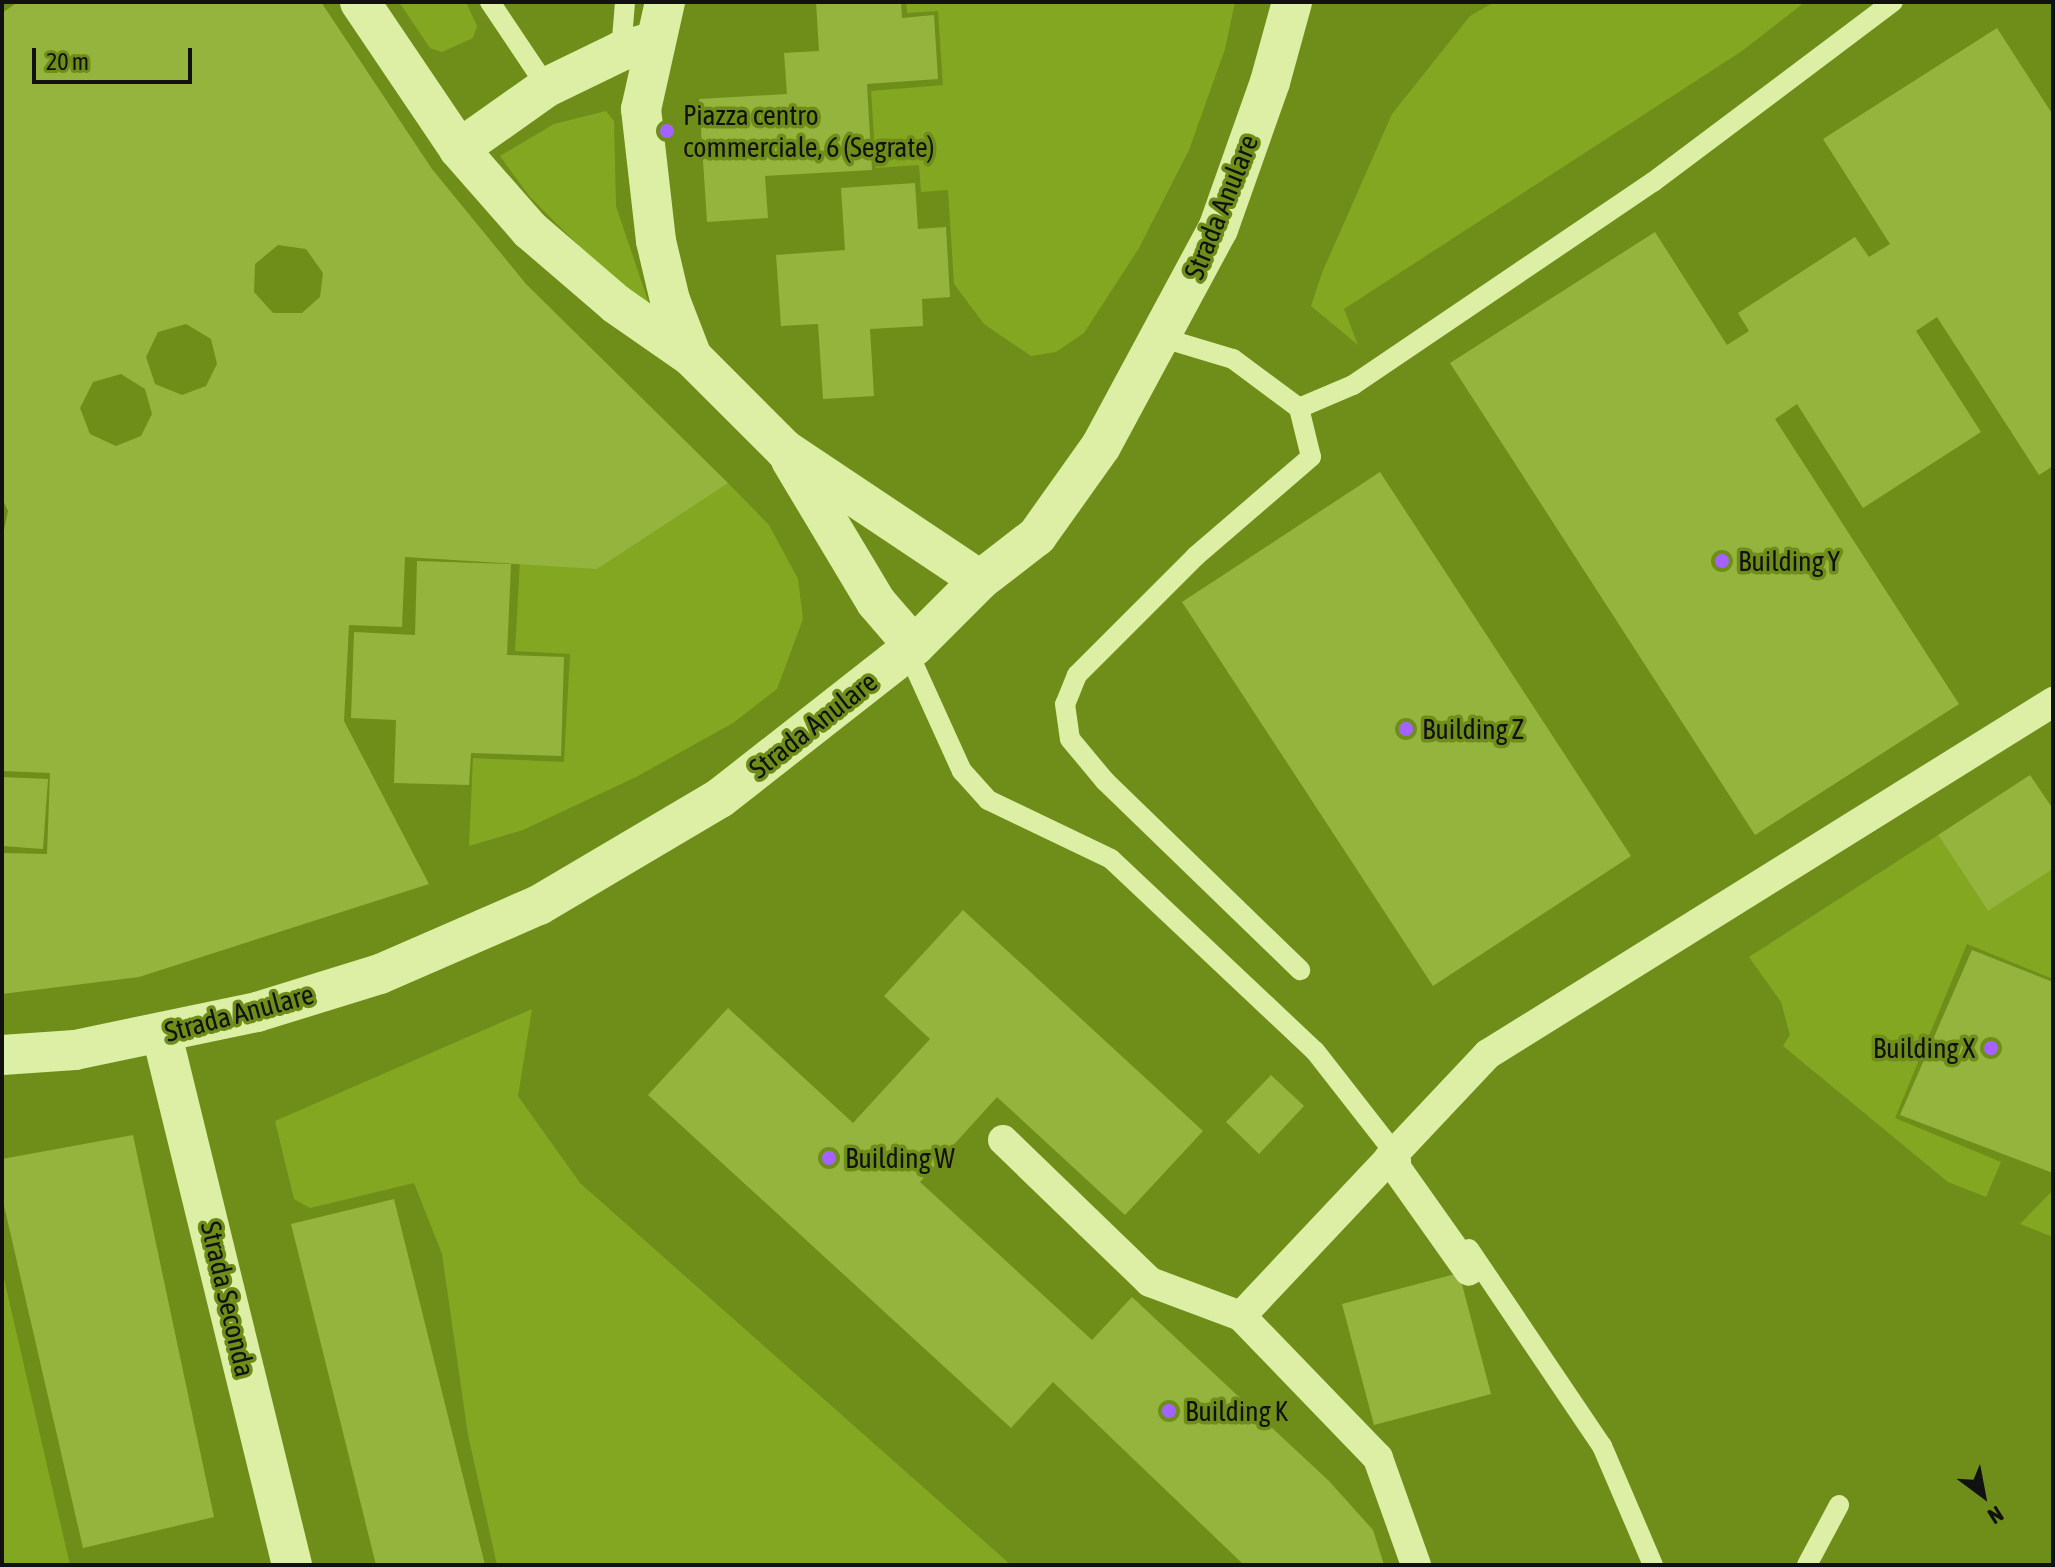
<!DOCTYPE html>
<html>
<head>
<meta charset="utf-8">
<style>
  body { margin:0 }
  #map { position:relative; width:2055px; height:1567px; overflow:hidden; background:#6e8e19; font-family:"Asap Condensed",sans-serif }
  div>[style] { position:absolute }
  .green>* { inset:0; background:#84a721 }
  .building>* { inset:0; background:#95b43d }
  .service>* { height:20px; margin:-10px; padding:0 10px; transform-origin:10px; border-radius:10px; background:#dcefa5 }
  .pedestrian>* { height:30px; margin:-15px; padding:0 15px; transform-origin:15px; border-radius:15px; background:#dcefa5 }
  .minor>* { height:40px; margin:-20px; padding:0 20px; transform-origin:20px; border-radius:20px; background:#dcefa5 }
  .dots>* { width:22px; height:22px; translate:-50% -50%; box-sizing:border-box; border:4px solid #6e8e19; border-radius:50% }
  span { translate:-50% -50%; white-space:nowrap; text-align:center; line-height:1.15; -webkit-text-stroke:7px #6e8e19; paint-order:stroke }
  .poi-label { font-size:28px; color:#111 }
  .left { translate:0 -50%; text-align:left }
  .right { translate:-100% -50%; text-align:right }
  .street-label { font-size:28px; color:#111 }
  .frame { position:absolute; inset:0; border:4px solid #111; pointer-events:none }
  .north { position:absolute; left:1943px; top:1455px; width:80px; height:80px; -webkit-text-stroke:6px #6e8e19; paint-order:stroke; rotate:148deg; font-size:22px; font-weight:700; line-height:32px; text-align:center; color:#111 }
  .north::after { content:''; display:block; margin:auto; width:28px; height:36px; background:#111; clip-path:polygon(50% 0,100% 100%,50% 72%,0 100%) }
  .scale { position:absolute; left:32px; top:48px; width:160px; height:36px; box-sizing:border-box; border:4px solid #111; border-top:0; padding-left:10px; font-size:24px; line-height:28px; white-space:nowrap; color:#111; -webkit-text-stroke:6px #6e8e19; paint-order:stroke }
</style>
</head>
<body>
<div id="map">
  <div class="green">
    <div style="clip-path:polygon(399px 2px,466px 2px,477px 26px,473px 38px,442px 52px,430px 48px)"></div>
    <div style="clip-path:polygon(906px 2px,1235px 2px,1225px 49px,1189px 150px,1139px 248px,1084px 333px,1056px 352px,1031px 356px,984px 324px,954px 284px,948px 190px,921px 192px,919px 165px,876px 168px,871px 91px,943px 85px,938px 11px,907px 13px)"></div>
    <div style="clip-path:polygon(1494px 2px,1805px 2px,1742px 51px,1344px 309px,1358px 345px,1311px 306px,1322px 273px,1392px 114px,1470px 16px)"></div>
    <div style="clip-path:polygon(606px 111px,614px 121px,616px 206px,648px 301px,646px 313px,530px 197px,500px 156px,554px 124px)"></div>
    <div style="clip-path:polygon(728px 483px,769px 525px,798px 579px,803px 619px,777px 689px,733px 723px,636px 777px,523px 830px,469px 846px,473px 758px,564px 762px,570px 654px,515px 651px,520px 561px)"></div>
    <div style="clip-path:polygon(1938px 835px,1988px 911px,2053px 869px,2053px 979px,1967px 944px,1895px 1118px,2001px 1162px,1986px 1197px,1948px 1182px,1783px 1046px,1790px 1035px,1781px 1002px,1749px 957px)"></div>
    <div style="clip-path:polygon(532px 1009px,518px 1096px,580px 1183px,1011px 1565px,497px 1565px,468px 1435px,442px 1254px,414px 1183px,310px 1208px,294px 1199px,275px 1121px)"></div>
    <div style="clip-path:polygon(2053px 1190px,2053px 1237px,2020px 1224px)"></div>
    <div style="clip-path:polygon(2px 1270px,70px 1565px,2px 1565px)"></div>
  </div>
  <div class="building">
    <div style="clip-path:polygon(evenodd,18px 2px,321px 2px,432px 169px,526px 284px,728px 483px,597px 569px,405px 557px,402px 627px,349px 625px,344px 721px,429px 884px,139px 977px,2px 994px,2px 853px,47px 854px,50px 773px,2px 771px,2px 539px,8px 511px,2px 498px,2px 13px,18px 2px,278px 245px,306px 249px,323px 273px,320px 297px,302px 313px,273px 313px,254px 292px,255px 264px,278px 245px,18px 2px,186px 324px,211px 339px,217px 364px,206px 386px,182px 395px,155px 384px,146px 357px,158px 332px,186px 324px,18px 2px,121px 374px,145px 389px,152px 414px,141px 436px,116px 446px,90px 434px,80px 408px,93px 382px,121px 374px)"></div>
    <div style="clip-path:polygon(816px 2px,901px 2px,902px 18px,934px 15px,938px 79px,867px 84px,872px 170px,765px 176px,768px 218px,707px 222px,699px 99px,787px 94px,784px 53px,819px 51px)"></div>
    <div style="clip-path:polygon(1997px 28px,2053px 115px,2053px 466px,2039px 475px,1937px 317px,1916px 331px,1981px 432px,1863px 508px,1797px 404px,1775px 419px,1959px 704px,1755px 835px,1450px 363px,1655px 232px,1727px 345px,1749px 331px,1738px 313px,1855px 237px,1869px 257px,1890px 244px,1823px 139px)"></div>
    <div style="clip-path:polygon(915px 183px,918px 229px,946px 227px,950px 297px,922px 299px,923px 326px,870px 329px,874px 396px,823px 399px,818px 324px,781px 326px,776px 255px,845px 250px,841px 188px)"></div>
    <div style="clip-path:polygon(1380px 472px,1631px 856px,1433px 986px,1182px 602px)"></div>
    <div style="clip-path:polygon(417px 561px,511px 564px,507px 655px,564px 657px,561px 756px,471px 753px,469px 785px,394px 783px,396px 720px,351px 718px,354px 632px,415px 635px)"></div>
    <div style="clip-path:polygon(2030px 775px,2053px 809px,2053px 869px,1988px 911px,1938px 835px)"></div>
    <div style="clip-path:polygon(2px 777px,48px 779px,43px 849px,2px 846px)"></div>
    <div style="clip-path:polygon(963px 910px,1203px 1131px,1125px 1215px,997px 1097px,920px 1182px,1092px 1340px,1132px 1297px,1329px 1481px,1373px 1530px,1384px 1565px,1244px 1565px,1053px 1382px,1011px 1428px,648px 1095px,728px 1008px,853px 1123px,930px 1039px,884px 996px)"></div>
    <div style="clip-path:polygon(1972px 950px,2053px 982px,2053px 1173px,1900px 1115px)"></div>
    <div style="clip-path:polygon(1271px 1075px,1304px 1106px,1259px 1154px,1226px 1122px)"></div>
    <div style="clip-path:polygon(133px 1135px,214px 1517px,83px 1548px,2px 1197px,2px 1159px)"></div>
    <div style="clip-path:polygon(394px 1199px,485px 1565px,376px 1565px,291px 1224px)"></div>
    <div style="clip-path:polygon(1459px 1273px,1491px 1394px,1374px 1425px,1342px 1304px)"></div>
  </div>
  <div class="service">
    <div style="left:490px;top:2px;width:102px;rotate:56.2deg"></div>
    <div style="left:621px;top:51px;width:49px;rotate:-85.3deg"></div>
    <div style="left:1163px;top:338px;width:73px;rotate:16.7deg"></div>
    <div style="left:1233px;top:359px;width:82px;rotate:36.6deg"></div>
    <div style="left:1299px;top:408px;width:50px;rotate:76.2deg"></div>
    <div style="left:1311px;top:457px;width:152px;rotate:139.3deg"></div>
    <div style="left:1196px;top:556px;width:168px;rotate:135deg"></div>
    <div style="left:1077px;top:675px;width:31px;rotate:112deg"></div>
    <div style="left:1065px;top:704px;width:35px;rotate:82deg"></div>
    <div style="left:1070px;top:739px;width:55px;rotate:50.2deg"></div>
    <div style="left:1105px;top:781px;width:272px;rotate:44.1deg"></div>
    <div style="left:1299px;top:408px;width:59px;rotate:-23.1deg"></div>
    <div style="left:1353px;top:385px;width:362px;rotate:-34.1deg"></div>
    <div style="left:1653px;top:182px;width:300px;rotate:-36.9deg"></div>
    <div style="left:907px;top:650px;width:133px;rotate:65.6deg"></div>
    <div style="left:962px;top:771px;width:39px;rotate:48deg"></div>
    <div style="left:988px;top:800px;width:136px;rotate:25.6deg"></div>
    <div style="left:1111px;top:859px;width:280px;rotate:43.3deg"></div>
    <div style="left:1315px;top:1051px;width:140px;rotate:52deg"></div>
    <div style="left:1469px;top:1249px;width:238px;rotate:56deg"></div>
    <div style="left:1602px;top:1446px;width:129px;rotate:66.8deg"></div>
    <div style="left:1807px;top:1565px;width:68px;rotate:-61.9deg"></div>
  </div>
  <div class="pedestrian">
    <div style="left:1003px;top:1140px;width:204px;rotate:44deg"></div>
    <div style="left:1150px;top:1282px;width:97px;rotate:20.5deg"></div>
    <div style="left:1389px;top:1158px;width:138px;rotate:54.7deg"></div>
    <div style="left:1416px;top:1565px;width:114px;rotate:-109.6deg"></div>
    <div style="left:1378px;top:1458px;width:197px;rotate:-134deg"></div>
    <div style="left:1241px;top:1316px;width:360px;rotate:-46.7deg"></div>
    <div style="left:1488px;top:1054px;width:666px;rotate:-31.92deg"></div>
  </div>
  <div class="minor">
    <div style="left:360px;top:2px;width:177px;rotate:56deg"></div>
    <div style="left:459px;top:149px;width:108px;rotate:48.8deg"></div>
    <div style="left:530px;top:230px;width:113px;rotate:40.7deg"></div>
    <div style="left:616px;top:304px;width:93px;rotate:34.9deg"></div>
    <div style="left:692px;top:357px;width:132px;rotate:45deg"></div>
    <div style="left:785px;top:450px;width:234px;rotate:33.7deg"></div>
    <div style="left:665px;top:2px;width:110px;rotate:102.6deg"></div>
    <div style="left:641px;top:109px;width:133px;rotate:83.5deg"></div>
    <div style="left:656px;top:241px;width:61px;rotate:76.7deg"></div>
    <div style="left:670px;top:300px;width:61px;rotate:68.9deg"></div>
    <div style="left:459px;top:149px;width:108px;rotate:-35.2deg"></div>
    <div style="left:547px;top:87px;width:82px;rotate:-25.9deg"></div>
    <div style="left:621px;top:51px;width:32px;rotate:-16deg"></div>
    <div style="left:791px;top:460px;width:165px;rotate:59.1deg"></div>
    <div style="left:876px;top:602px;width:58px;rotate:49.2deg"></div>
    <div style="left:162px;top:1035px;width:546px;rotate:76.22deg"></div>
    <div style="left:2px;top:1055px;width:73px;rotate:-3.9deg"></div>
    <div style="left:75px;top:1050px;width:186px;rotate:-11.8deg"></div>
    <div style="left:257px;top:1012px;width:129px;rotate:-17.2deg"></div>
    <div style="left:380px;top:974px;width:173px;rotate:-23.5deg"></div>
    <div style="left:539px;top:905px;width:210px;rotate:-30.6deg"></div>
    <div style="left:720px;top:798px;width:246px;rotate:-38.1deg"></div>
    <div style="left:914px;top:646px;width:93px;rotate:-45deg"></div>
    <div style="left:980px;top:580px;width:72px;rotate:-37.7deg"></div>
    <div style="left:1037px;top:536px;width:110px;rotate:-54.6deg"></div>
    <div style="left:1101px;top:446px;width:247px;rotate:-61.7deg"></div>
    <div style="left:1218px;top:229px;width:156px;rotate:-70.5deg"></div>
    <div style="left:1270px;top:82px;width:83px;rotate:-74.6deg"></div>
  </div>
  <div class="dots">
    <div style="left:667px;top:131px;background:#a463ff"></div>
    <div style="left:1722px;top:561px;background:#a463ff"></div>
    <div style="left:1406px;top:729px;background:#a463ff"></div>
    <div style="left:1991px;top:1048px;background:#a463ff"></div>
    <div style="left:829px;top:1158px;background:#a463ff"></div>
    <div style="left:1169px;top:1411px;background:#a463ff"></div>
  </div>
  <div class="poi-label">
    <span class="left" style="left:683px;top:131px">Piazza centro<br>commerciale, 6 (Segrate)</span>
    <span class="left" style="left:1738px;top:561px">Building Y</span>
    <span class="left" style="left:1422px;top:729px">Building Z</span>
    <span class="right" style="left:1975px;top:1048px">Building X</span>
    <span class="left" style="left:845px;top:1158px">Building W</span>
    <span class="left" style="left:1185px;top:1411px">Building K</span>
  </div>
  <div class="street-label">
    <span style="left:1221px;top:207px;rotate:-68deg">Strada Anulare</span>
    <span style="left:813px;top:725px;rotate:-38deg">Strada Anulare</span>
    <span style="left:239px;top:1013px;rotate:-15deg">Strada Anulare</span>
    <span style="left:228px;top:1299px;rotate:77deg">Strada Seconda</span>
  </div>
  <div class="frame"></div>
  <div class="north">N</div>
  <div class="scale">20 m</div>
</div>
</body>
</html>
